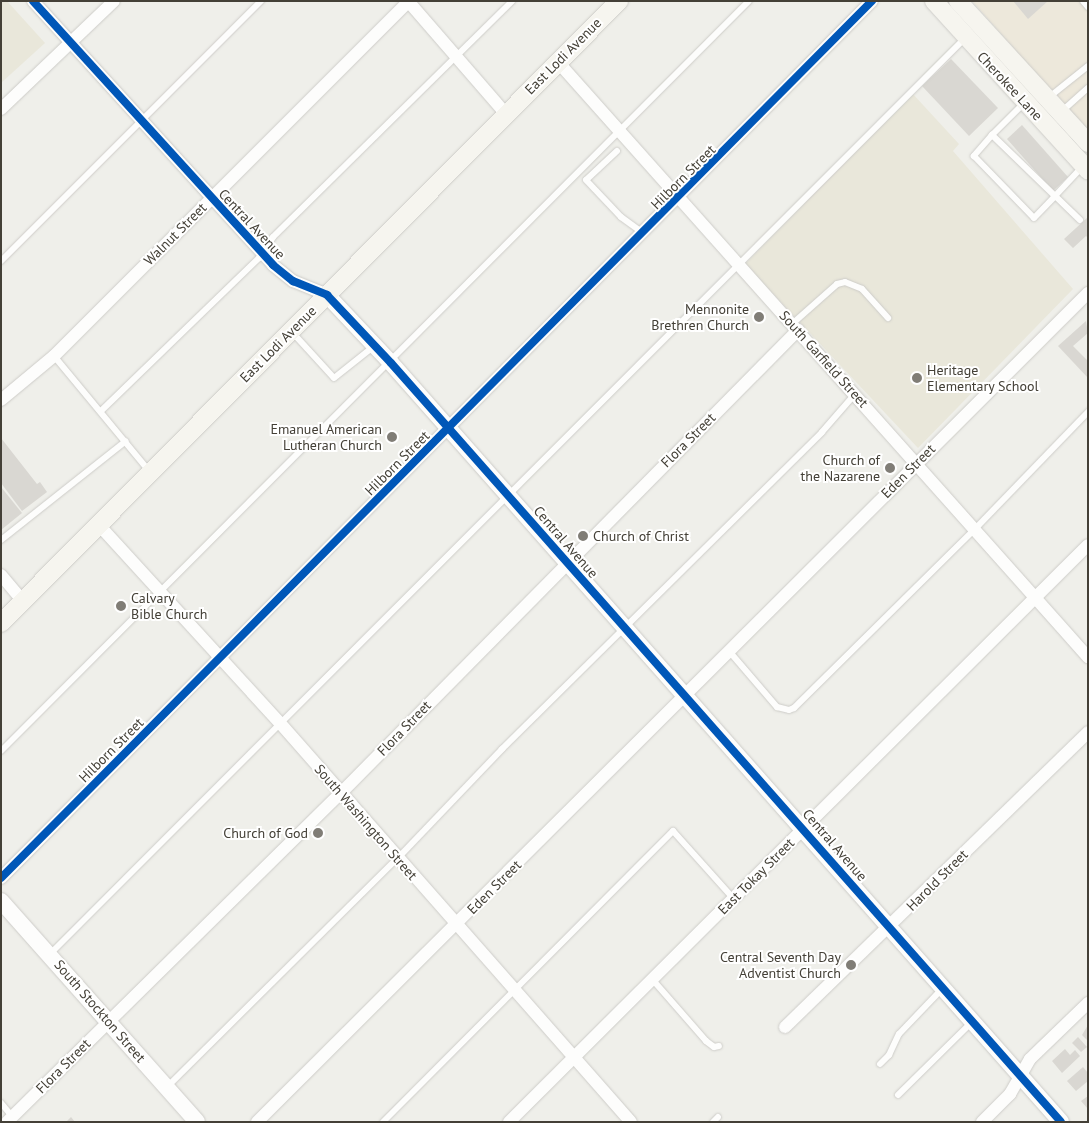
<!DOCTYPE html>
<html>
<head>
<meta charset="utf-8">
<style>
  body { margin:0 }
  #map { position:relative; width:1089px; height:1123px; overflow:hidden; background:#efefea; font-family:"PT Sans",sans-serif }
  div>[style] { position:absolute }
  .commercial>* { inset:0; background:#ede8db }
  .education>* { inset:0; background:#e9e7da }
  .building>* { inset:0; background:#d9d7d2 }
  .roads { filter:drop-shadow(0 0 1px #cdccc8) drop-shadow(0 0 1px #cdccc8) }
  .service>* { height:6px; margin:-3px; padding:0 3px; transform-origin:3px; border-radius:3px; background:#fdfdfc }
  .minor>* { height:12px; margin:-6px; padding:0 6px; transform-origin:6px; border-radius:6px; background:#fdfdfc }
  .tertiary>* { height:16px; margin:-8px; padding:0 8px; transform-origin:8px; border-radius:8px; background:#fdfdfc }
  .secondary>* { height:18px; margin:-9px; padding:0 9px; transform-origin:9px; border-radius:9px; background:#f6f5ef }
  .cycleway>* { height:8px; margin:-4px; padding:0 4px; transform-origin:4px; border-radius:4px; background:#0057b8 }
  .dots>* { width:14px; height:14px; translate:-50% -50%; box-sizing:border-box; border:2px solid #fff; border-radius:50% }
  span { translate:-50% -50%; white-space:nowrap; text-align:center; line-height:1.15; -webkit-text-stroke:4px #fff; paint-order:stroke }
  .street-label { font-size:14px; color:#444037 }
  .poi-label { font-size:14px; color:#444037 }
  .right { translate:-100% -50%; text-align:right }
  .left { translate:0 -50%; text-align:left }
  .frame { position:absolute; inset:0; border:2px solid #444037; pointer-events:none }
</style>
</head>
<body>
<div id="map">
  <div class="commercial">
    <div style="clip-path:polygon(972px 1px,1088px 1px,1088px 132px,1050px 89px)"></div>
  </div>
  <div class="education">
    <div style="clip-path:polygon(1px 1px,7px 1px,45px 43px,1px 83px)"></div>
    <div style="clip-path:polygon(912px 93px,959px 144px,953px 151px,1073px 289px,918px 448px,745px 264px)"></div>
  </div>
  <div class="building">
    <div style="clip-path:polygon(1013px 1px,1048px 1px,1028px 19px)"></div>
    <div style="clip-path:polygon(951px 59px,998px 108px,969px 136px,922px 86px)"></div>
    <div style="clip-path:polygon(1022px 125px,1068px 177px,1053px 191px,1007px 139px)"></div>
    <div style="clip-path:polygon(1088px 217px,1088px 238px,1086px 236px,1073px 248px,1064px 239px)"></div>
    <div style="clip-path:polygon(1086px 321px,1088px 333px,1073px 346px,1088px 361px,1088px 378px,1058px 346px)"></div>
    <div style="clip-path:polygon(1px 438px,37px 484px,40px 482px,47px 492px,22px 511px,1px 483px)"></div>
    <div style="clip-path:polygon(1px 487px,22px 513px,1px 530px)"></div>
    <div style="clip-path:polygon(1088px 1025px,1088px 1041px,1082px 1035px)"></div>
    <div style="clip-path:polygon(1078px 1037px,1087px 1047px,1081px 1052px,1072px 1043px)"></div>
    <div style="clip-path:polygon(1065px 1049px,1070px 1055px,1075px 1050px,1080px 1056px,1062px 1073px,1052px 1061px)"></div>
    <div style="clip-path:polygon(1083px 1067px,1088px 1073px,1088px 1081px,1076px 1091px,1067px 1081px)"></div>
    <div style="clip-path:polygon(1088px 1096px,1088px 1109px,1081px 1101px)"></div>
    <div style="clip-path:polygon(71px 1117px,75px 1122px,66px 1122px)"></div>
  </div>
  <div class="roads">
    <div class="service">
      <div style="left:1083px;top:1px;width:8px;rotate:50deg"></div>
      <div style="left:1048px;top:98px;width:51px;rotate:-38.7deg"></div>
      <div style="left:1061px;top:112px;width:36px;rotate:-42deg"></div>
      <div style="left:992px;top:135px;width:28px;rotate:131deg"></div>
      <div style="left:974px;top:156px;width:86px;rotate:45.9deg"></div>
      <div style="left:1034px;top:218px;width:30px;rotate:-46deg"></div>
      <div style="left:1055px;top:196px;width:88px;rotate:-135.9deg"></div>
      <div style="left:992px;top:135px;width:47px;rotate:-45deg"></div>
      <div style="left:617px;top:151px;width:42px;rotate:136.9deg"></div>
      <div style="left:586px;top:180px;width:51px;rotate:46.6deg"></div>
      <div style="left:621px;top:217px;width:27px;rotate:36deg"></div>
      <div style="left:1080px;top:220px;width:35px;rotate:-136deg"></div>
      <div style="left:1055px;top:196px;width:41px;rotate:-47deg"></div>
      <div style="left:1px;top:261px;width:368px;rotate:-45deg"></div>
      <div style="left:792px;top:324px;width:60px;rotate:-41.6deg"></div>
      <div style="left:837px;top:284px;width:8px;rotate:-14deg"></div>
      <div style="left:845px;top:282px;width:18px;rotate:22deg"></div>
      <div style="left:862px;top:289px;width:39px;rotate:48deg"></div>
      <div style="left:292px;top:332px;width:62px;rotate:47.6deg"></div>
      <div style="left:334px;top:378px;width:50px;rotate:-38.5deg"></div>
      <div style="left:54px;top:356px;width:151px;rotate:50.4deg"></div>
      <div style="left:102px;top:410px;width:219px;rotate:-44.1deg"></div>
      <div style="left:259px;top:258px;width:25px;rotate:-56deg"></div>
      <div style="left:273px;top:237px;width:336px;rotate:-44.6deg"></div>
      <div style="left:1px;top:540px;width:159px;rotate:-38.4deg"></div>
      <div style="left:729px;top:651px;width:74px;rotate:49.4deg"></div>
      <div style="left:777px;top:707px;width:12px;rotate:14deg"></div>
      <div style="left:789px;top:710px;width:5px;rotate:-22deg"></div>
      <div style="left:794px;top:708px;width:255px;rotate:-44.7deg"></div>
      <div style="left:975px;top:529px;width:163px;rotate:-46deg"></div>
      <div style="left:1px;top:751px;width:1059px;rotate:-45.08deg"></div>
      <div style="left:50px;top:954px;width:1295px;rotate:-45.03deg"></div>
      <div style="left:652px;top:979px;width:82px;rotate:48.9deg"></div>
      <div style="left:706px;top:1041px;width:10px;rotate:37deg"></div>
      <div style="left:714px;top:1047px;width:5px;rotate:-11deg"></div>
      <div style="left:880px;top:1064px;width:13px;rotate:-45deg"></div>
      <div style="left:889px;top:1055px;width:23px;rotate:-65deg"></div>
      <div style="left:899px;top:1034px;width:62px;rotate:-46.3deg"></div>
      <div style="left:167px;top:1087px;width:325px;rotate:-44.8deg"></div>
      <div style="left:398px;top:858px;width:151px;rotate:-46.3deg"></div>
      <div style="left:502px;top:749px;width:450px;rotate:-44.7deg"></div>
      <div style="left:822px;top:432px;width:50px;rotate:-49deg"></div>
      <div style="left:898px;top:1095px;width:104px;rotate:-44.6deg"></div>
      <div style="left:1px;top:1103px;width:17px;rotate:50deg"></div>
      <div style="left:383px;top:1122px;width:411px;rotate:-45.1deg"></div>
      <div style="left:673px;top:831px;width:90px;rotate:48.2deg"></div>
      <div style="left:713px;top:1122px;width:7px;rotate:-45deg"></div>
    </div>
    <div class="minor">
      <div style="left:33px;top:1px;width:357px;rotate:47.7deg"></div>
      <div style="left:273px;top:265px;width:26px;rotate:39deg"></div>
      <div style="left:293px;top:281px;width:37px;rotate:22deg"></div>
      <div style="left:408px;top:1px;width:150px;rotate:49.1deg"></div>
      <div style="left:558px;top:62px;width:797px;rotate:48.31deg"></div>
      <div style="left:1px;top:109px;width:156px;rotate:-43.7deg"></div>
      <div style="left:1px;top:400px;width:69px;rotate:-39.7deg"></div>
      <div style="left:54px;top:356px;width:502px;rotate:-45deg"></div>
      <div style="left:99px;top:525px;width:268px;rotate:47.6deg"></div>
      <div style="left:280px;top:723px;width:531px;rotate:48.66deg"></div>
      <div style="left:1px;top:575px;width:34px;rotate:50deg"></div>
      <div style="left:1px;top:878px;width:1236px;rotate:-45.2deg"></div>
      <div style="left:785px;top:1027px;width:423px;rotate:-44.2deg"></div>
      <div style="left:7px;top:1122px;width:469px;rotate:-44.6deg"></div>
      <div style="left:341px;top:793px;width:651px;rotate:-45.37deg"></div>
      <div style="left:257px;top:1122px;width:1174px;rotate:-44.93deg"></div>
      <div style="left:509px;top:1122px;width:817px;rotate:-44.9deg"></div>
      <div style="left:982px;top:1122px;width:40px;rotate:-45deg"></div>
      <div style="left:1010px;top:1094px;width:40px;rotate:-60.3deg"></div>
      <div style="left:1030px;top:1059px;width:81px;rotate:-44deg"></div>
    </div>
    <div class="tertiary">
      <div style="left:327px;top:295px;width:93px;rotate:46.7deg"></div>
      <div style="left:391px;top:363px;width:1012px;rotate:48.56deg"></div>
      <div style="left:1px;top:901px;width:295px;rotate:48.4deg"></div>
    </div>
    <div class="secondary">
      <div style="left:934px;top:1px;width:229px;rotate:47.7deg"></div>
      <div style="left:958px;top:1px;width:193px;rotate:47.5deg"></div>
      <div style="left:1px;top:623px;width:877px;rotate:-45.18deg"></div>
    </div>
  </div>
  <div class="cycleway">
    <div style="left:33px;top:1px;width:357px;rotate:47.7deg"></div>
    <div style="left:273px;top:265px;width:26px;rotate:39deg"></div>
    <div style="left:293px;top:281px;width:37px;rotate:22deg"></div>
    <div style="left:327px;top:295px;width:93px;rotate:46.7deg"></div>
    <div style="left:391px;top:363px;width:1012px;rotate:48.56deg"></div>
    <div style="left:1px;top:878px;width:1236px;rotate:-45.2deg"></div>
  </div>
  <div class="dots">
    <div style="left:759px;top:317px;background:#807d76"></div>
    <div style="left:917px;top:378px;background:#807d76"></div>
    <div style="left:392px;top:437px;background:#807d76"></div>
    <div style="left:890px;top:468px;background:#807d76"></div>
    <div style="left:583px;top:536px;background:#807d76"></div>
    <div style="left:121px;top:606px;background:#807d76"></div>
    <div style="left:318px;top:833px;background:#807d76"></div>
    <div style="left:851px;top:965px;background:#807d76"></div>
  </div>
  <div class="street-label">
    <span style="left:563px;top:56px;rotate:-45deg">East Lodi Avenue</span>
    <span style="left:1010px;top:86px;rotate:47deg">Cherokee Lane</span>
    <span style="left:683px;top:177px;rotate:-45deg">Hilborn Street</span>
    <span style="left:252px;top:224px;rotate:47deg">Central Avenue</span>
    <span style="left:175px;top:234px;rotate:-45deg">Walnut Street</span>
    <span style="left:278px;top:344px;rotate:-45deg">East Lodi Avenue</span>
    <span style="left:824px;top:359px;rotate:48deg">South Garfield Street</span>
    <span style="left:688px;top:440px;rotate:-45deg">Flora Street</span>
    <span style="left:397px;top:463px;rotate:-45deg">Hilborn Street</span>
    <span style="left:908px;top:471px;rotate:-45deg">Eden Street</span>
    <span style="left:566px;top:542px;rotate:49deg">Central Avenue</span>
    <span style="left:404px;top:728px;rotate:-46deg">Flora Street</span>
    <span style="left:111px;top:750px;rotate:-45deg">Hilborn Street</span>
    <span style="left:366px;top:822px;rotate:49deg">South Washington Street</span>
    <span style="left:835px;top:845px;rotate:49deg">Central Avenue</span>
    <span style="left:756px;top:876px;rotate:-45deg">East Tokay Street</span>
    <span style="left:937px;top:880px;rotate:-45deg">Harold Street</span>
    <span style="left:494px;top:887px;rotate:-45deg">Eden Street</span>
    <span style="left:100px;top:1011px;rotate:49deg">South Stockton Street</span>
    <span style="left:63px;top:1066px;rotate:-45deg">Flora Street</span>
  </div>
  <div class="poi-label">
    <span class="right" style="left:749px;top:317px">Mennonite<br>Brethren Church</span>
    <span class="left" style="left:927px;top:378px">Heritage<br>Elementary School</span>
    <span class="right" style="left:382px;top:437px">Emanuel American<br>Lutheran Church</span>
    <span class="right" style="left:880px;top:468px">Church of<br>the Nazarene</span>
    <span class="left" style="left:593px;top:536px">Church of Christ</span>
    <span class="left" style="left:131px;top:606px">Calvary<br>Bible Church</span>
    <span class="right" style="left:308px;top:833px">Church of God</span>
    <span class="right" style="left:841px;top:965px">Central Seventh Day<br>Adventist Church</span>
  </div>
  <div class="frame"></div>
</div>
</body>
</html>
